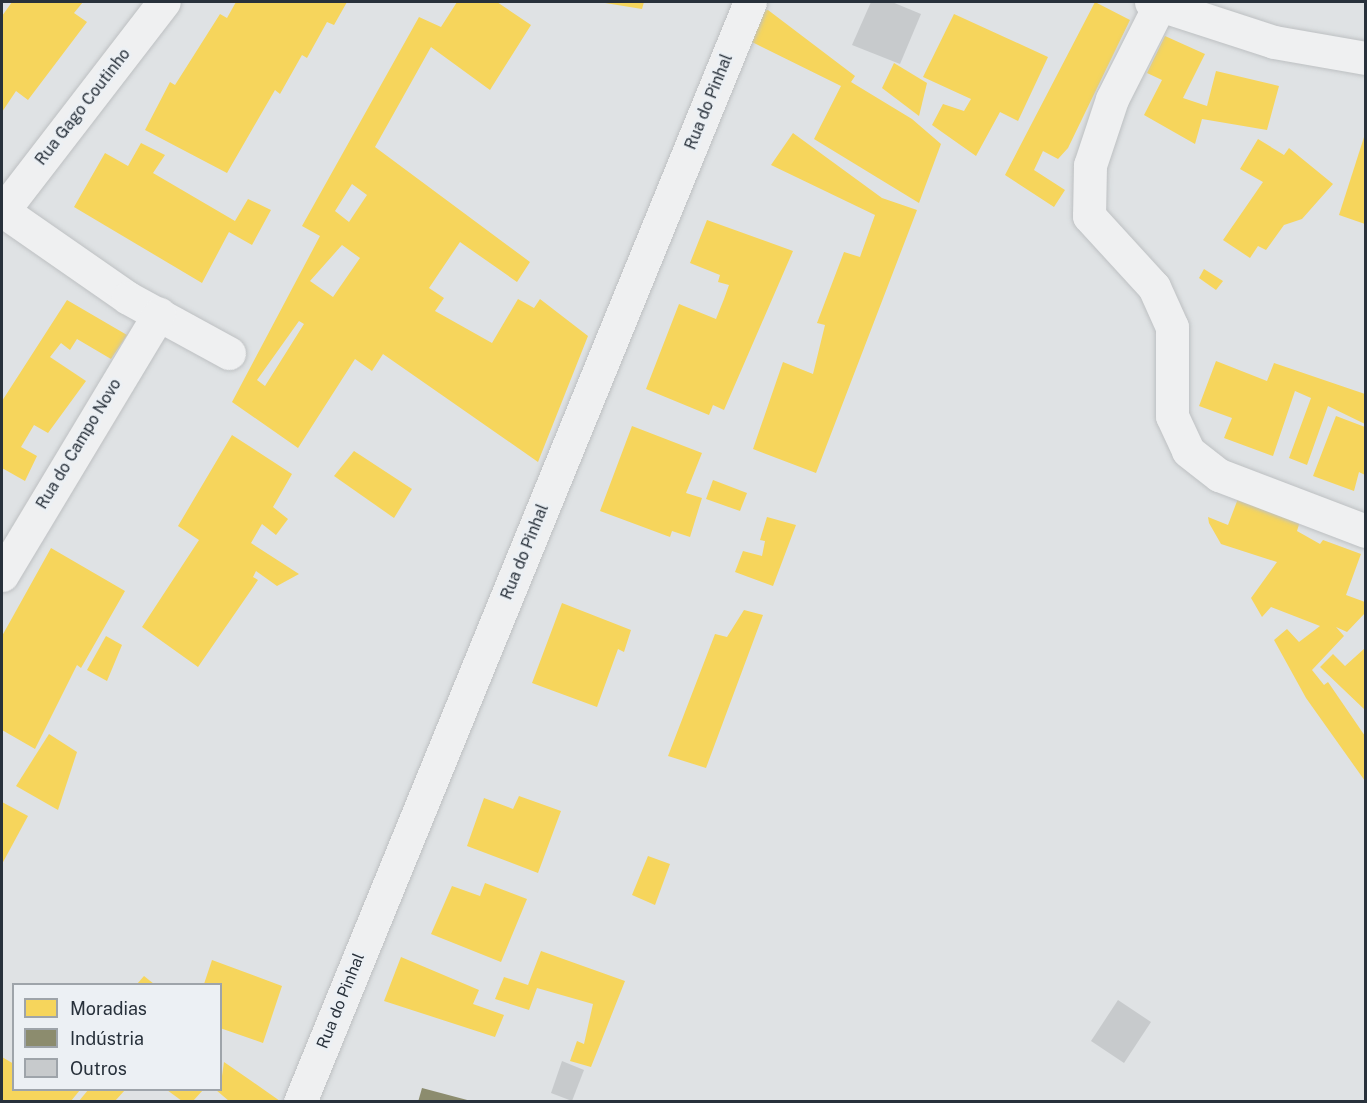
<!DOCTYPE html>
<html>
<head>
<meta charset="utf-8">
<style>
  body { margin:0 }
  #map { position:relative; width:1367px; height:1103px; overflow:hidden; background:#dfe2e4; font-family:"Public Sans",sans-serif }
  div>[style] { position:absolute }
  .homes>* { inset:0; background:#f6d55c }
  .industry>* { inset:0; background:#8c8c6e }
  .building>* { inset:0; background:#c7cacc }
  .roads { filter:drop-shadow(0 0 2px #bdc0c2) drop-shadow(0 0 2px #bdc0c2) }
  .street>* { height:33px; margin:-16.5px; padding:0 16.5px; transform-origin:16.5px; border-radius:16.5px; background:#eff0f1 }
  span { translate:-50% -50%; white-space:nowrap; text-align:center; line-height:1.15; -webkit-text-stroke:6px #ecf0f4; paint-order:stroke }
  .street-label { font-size:16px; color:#28313b }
  .frame { position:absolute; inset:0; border:3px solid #28313b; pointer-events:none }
  .legend { position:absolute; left:12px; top:983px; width:210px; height:108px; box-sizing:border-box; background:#ecf0f4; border:2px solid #9ea4aa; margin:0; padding:8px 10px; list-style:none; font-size:18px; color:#28313b }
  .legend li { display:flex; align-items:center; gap:12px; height:30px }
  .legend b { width:30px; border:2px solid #9ea4aa }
</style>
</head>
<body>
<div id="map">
  <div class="homes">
    <div style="clip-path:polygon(12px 2px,83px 2px,74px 13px,87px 22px,28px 100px,16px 91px,2px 112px,2px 16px)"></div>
    <div style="clip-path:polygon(236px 2px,347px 2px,334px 25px,327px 22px,307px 58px,302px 55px,280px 94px,275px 90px,227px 173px,145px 130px,170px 82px,175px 85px,220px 14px,227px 18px)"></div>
    <div style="clip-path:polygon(evenodd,457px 2px,497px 2px,531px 25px,490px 90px,431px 47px,375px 147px,530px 262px,517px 282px,460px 242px,429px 288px,444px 298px,435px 311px,492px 343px,518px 299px,534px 308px,540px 299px,588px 336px,538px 462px,383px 354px,372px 371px,355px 359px,298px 448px,232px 402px,320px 236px,302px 226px,419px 17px,441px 27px,457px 2px,352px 184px,367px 195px,349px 222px,335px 211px,352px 184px,457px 2px,342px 245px,360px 258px,333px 297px,310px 281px,342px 245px,457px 2px,299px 321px,304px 324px,265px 386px,257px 380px,299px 321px)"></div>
    <div style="clip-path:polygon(599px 2px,644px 2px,642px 9px)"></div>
    <div style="clip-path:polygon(1095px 2px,1130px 20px,1068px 148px,1058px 159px,1043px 151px,1034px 170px,1065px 190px,1054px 207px,1005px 175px)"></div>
    <div style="clip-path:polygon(768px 10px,855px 76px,851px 82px,912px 119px,941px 144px,919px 203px,814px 139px,841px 86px,748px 40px,759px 12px)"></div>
    <div style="clip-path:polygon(954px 14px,1048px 57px,1018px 121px,1000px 112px,976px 156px,932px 125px,943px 104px,964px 111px,971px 99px,923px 77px)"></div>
    <div style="clip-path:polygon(1165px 36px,1205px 54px,1183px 98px,1207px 106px,1216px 71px,1279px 86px,1267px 130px,1202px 119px,1195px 144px,1144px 115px,1162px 80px,1147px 73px)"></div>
    <div style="clip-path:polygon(894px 63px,927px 83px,919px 116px,882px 88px)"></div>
    <div style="clip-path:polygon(793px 133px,882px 198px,917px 210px,816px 473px,753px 449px,783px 362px,813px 374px,825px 325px,817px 323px,844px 252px,860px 257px,875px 215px,771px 165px)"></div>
    <div style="clip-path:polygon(1365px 134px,1365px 224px,1339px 215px)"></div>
    <div style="clip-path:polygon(1258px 139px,1284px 155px,1289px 148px,1333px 184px,1302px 219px,1284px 225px,1266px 250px,1258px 246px,1250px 258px,1223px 240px,1263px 182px,1240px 169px)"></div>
    <div style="clip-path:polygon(141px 143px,165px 155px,153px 173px,235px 221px,248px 199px,271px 210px,252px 245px,229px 232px,202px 283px,74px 207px,105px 153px,128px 166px)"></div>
    <div style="clip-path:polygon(707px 220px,793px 251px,724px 410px,713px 405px,709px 415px,646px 389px,679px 304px,716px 319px,724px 299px,729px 285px,718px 282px,720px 275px,690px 263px)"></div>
    <div style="clip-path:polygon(1204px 269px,1223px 281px,1216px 290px,1199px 278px)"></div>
    <div style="clip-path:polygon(67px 300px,127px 335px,111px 359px,77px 339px,70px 350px,61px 343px,50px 357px,86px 381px,48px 433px,34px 425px,21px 447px,37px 456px,25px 481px,2px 468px,2px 401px)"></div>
    <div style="clip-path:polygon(1216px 361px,1267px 381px,1274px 363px,1365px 394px,1365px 424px,1328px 406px,1307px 465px,1289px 458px,1311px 398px,1295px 391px,1273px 456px,1224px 438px,1232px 418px,1199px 406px)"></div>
    <div style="clip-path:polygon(1336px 416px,1365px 427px,1365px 475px,1359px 472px,1354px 491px,1313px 476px)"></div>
    <div style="clip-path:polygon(632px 426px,702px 453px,686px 493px,702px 498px,690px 537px,672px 531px,670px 537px,600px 511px)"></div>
    <div style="clip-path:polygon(232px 435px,292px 474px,273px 507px,288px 519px,276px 535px,262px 524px,251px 543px,299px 574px,277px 586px,256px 571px,253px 577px,258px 580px,198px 667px,142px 627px,199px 540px,178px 526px)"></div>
    <div style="clip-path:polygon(354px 451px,412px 489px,394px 518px,334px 476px)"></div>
    <div style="clip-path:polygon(713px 480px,747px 493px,740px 511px,706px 499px)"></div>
    <div style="clip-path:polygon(1239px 496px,1301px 518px,1297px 531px,1320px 544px,1323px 540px,1361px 554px,1346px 595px,1365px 602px,1365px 613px,1347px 632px,1336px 627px,1344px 636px,1312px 670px,1324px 685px,1328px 682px,1365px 736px,1365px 781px,1306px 698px,1274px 640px,1287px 629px,1299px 642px,1320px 626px,1271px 607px,1262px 617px,1251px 598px,1277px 562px,1221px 544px,1209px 523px,1208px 517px,1228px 525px)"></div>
    <div style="clip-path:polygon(767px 517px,796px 525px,773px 586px,735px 572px,743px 551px,762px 556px,765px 541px,760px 540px)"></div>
    <div style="clip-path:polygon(51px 548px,125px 591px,81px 668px,77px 665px,35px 749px,2px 730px,2px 636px)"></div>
    <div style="clip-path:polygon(562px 603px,631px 630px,624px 652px,618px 649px,597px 707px,532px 683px)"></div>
    <div style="clip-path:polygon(744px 610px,763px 615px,706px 768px,668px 756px,715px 634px,727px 637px)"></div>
    <div style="clip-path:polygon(106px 636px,122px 645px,107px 681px,87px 670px)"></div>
    <div style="clip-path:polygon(1365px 648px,1365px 710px,1320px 667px,1333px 654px,1345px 666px)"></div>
    <div style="clip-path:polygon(49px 734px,77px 752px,58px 810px,16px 786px)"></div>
    <div style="clip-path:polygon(519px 796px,561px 811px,538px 873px,467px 846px,484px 798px,513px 809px)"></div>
    <div style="clip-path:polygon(2px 802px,28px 816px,2px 864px)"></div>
    <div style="clip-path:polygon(648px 856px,670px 864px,655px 905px,632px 895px)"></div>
    <div style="clip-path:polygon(485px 883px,527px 899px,501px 962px,431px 934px,452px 886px,480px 896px)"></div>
    <div style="clip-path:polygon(541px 951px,625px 981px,591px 1067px,570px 1061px,577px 1041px,584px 1044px,593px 1004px,537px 988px,529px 1010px,495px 999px,504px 977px,528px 985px)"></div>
    <div style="clip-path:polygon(401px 957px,479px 990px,473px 1004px,504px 1015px,495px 1037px,384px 1001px)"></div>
    <div style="clip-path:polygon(212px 960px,282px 986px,263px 1043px,220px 1028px,220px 984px,204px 984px)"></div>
    <div style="clip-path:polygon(144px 976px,154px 984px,137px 984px)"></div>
    <div style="clip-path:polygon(2px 1057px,14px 1064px,14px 1090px,80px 1090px,71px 1101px,2px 1101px)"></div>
    <div style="clip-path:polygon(224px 1062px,250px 1080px,280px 1101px,229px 1101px,216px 1090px,220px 1090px)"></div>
    <div style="clip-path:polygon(88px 1090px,125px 1090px,115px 1101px,79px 1101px)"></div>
    <div style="clip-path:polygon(167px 1090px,203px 1090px,193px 1101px,182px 1101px)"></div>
  </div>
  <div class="industry">
    <div style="clip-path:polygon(422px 1088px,471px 1101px,471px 1102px,418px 1102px)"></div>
  </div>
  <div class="building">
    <div style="clip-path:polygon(871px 2px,892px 2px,921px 14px,900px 64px,852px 45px)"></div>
    <div style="clip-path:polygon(1118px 1000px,1151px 1022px,1124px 1063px,1091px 1041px)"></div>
    <div style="clip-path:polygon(562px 1061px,584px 1070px,572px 1101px,551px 1093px)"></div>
  </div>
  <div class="roads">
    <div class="street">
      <div style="left:1151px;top:2px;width:129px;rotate:18deg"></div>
      <div style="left:1274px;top:42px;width:93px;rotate:9.9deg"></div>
      <div style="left:1160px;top:4px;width:106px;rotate:116.8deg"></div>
      <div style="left:1112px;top:99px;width:70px;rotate:108.4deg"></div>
      <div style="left:1090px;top:165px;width:51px;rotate:91.1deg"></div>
      <div style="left:1089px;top:216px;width:96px;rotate:47.5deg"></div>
      <div style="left:1154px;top:287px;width:44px;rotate:65.8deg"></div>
      <div style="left:1172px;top:327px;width:89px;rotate:90deg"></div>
      <div style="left:1172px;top:416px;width:38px;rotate:65deg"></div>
      <div style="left:1188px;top:451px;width:39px;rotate:38deg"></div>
      <div style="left:1219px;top:475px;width:157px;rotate:20.9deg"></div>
      <div style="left:3px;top:211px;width:152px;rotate:34.8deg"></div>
      <div style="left:128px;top:298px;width:115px;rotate:28.6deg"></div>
      <div style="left:2px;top:212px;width:265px;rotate:-52.4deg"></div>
      <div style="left:2px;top:575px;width:305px;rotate:-59deg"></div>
      <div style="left:300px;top:1102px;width:1188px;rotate:-67.75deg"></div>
    </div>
  </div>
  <div class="street-label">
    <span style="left:709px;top:102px;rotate:-68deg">Rua do Pinhal</span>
    <span style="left:83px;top:107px;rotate:-52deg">Rua Gago Coutinho</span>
    <span style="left:79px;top:444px;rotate:-59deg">Rua do Campo Novo</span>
    <span style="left:525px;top:552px;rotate:-68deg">Rua do Pinhal</span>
    <span style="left:341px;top:1001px;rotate:-68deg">Rua do Pinhal</span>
  </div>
  <div class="frame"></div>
  <ul class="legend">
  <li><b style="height:16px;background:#f6d55c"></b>Moradias</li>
  <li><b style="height:16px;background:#8c8c6e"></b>Indústria</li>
  <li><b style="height:16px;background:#c7cacc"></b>Outros</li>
  </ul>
</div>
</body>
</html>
